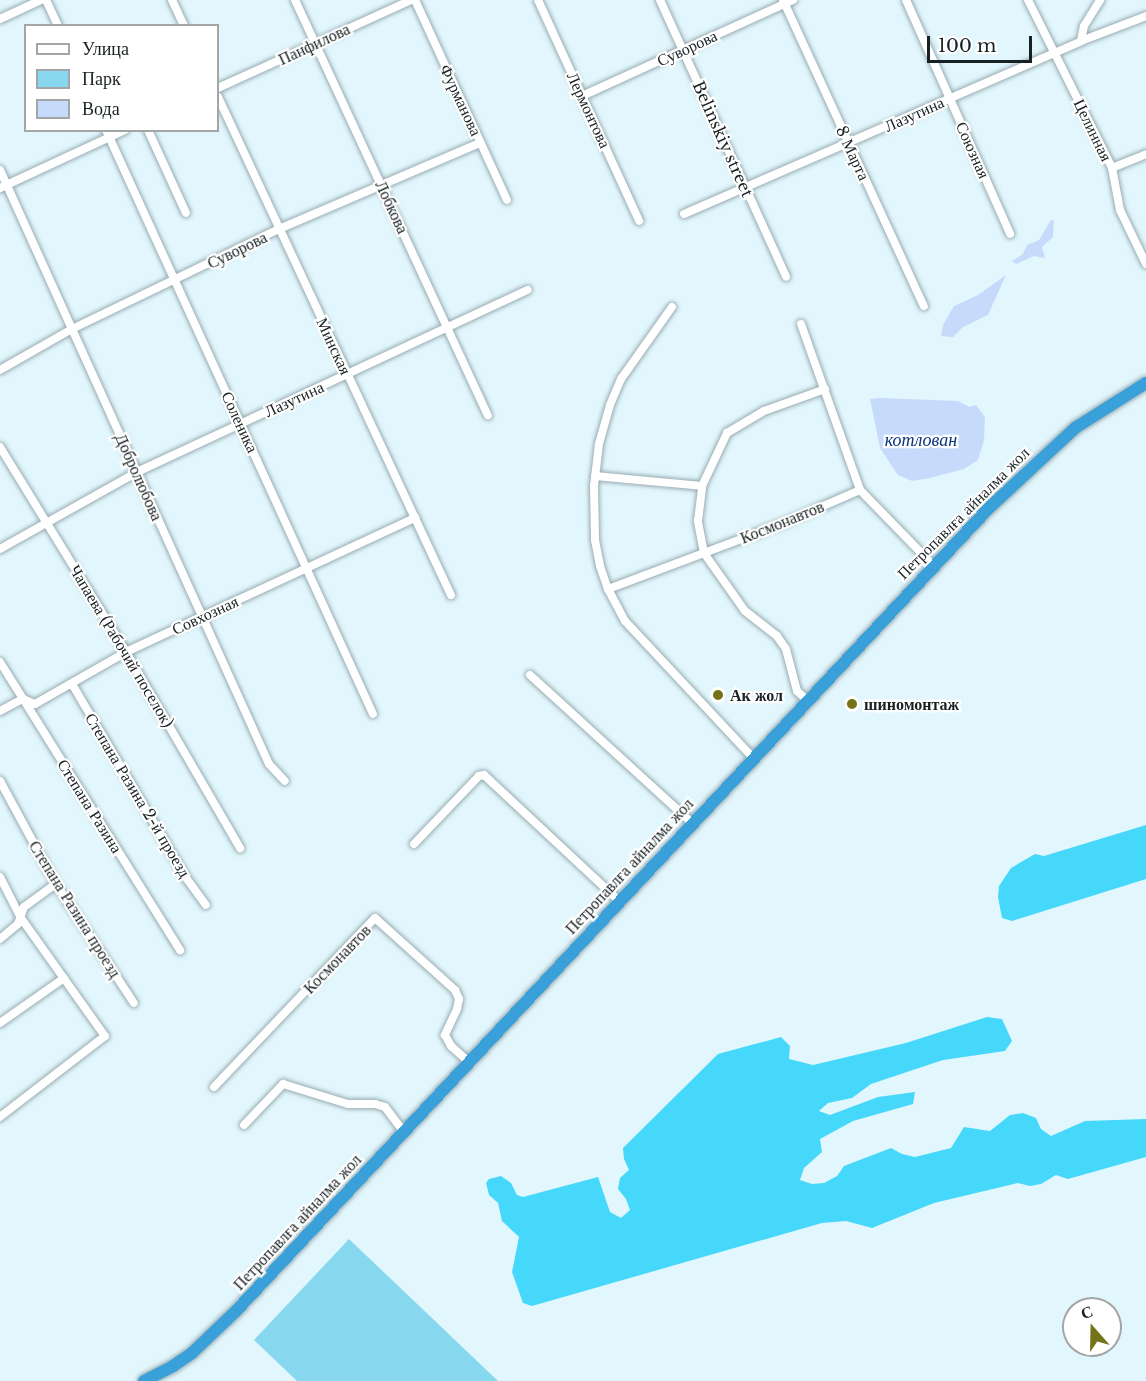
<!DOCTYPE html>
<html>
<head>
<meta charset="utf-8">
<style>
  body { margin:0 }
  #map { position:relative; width:1146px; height:1381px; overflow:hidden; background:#e2f7fd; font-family:"Libre Baskerville",serif }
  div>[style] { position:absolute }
  .green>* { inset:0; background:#87d8ee }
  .forest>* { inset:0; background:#46d8fa }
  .water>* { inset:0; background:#c6dafc }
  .roads { filter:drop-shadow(0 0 2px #98acb2) drop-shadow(0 0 2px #98acb2) }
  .minor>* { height:8px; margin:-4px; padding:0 4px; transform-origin:4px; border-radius:4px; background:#fff }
  .highway>* { height:12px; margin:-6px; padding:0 6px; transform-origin:6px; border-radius:6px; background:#3aa0da }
  .dots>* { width:16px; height:16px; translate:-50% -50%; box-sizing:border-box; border:3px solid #fff; border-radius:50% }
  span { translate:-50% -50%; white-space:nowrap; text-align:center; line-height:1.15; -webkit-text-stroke:4.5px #fff; paint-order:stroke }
  .street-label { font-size:16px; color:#182022 }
  .poi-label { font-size:16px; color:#182022; font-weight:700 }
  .left { translate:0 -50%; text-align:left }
  .water-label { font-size:18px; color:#0a357b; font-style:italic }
  .legend { position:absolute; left:24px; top:24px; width:195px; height:108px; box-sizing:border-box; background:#fff; border:2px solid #a3a6a7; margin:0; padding:8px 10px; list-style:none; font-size:18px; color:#182022 }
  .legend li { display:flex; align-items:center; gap:12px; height:30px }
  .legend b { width:30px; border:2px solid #a3a6a7 }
  .north { position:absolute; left:1062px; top:1297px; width:60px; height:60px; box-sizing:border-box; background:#fff; border:2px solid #a3a6a7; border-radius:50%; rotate:340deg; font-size:16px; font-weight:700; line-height:24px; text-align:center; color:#182022 }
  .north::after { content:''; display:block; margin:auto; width:21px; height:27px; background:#747318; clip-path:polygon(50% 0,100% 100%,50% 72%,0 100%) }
  .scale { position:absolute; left:927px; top:36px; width:105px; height:27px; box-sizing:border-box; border:3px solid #182022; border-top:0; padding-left:8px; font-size:18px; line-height:21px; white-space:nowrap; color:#182022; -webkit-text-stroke:4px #fff; paint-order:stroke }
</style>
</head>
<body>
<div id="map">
  <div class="green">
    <div style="clip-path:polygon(349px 1239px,498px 1381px,297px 1381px,254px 1340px)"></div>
  </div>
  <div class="forest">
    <div style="clip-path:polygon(1146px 825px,1146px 879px,1012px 921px,1002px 918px,998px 897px,999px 886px,1011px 868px,1035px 854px,1044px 856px)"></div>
    <div style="clip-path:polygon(987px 1017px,1002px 1019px,1012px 1041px,1005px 1051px,943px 1060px,871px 1084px,852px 1098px,828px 1103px,819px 1111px,830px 1115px,878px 1097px,915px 1092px,913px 1104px,853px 1121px,820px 1139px,822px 1152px,804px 1168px,800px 1180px,812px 1184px,824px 1183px,837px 1176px,844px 1166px,891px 1148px,902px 1154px,915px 1157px,951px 1148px,964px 1127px,990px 1131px,1010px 1115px,1023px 1113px,1036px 1118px,1041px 1129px,1051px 1136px,1085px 1121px,1146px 1119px,1146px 1157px,1068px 1179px,1056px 1175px,1041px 1184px,1030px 1186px,1018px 1183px,934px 1203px,872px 1228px,846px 1221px,822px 1223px,532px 1306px,523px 1303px,512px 1272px,519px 1237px,502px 1221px,498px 1203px,489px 1195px,486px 1183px,489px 1179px,501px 1176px,511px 1183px,517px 1195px,523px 1197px,598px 1177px,610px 1212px,621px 1218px,630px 1210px,626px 1199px,618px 1189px,620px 1178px,629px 1170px,624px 1159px,623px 1148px,718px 1054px,781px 1037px,790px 1046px,789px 1059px,813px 1065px,906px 1043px)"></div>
  </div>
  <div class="water">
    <div style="clip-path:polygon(1051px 220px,1054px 220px,1053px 237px,1042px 247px,1045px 258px,1034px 256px,1016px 264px,1012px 261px,1023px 254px,1027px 245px,1039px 240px)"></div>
    <div style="clip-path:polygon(1006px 275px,988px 315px,963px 327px,953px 337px,941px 336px,943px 325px,954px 306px,978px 295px)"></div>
    <div style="clip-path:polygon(880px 398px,958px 401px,969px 407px,976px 405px,985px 417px,984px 440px,978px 460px,964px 469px,930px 478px,912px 481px,898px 475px,880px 448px,870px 399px)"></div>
  </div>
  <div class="roads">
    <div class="minor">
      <div style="left:46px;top:0;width:29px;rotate:65deg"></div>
      <div style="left:172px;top:0;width:29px;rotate:65deg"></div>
      <div style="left:295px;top:0;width:458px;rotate:65.1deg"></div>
      <div style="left:415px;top:0;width:220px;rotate:65.3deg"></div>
      <div style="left:538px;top:0;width:243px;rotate:65.4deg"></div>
      <div style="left:660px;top:0;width:304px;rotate:65.5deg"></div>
      <div style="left:783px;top:0;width:337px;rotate:65.3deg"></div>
      <div style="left:906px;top:0;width:256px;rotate:66deg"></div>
      <div style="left:1028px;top:0;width:188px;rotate:63.4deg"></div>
      <div style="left:1112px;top:168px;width:43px;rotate:79.2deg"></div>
      <div style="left:1120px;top:210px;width:60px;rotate:64.3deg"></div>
      <div style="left:0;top:19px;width:45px;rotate:-24.9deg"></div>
      <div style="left:1081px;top:41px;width:15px;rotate:-79deg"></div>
      <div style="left:1084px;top:26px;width:31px;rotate:-58deg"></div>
      <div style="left:218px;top:88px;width:212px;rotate:-24.5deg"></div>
      <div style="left:582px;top:96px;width:232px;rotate:-24.5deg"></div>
      <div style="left:218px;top:97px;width:550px;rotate:64.93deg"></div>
      <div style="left:106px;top:130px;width:642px;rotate:65.43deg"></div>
      <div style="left:148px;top:130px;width:91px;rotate:65.4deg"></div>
      <div style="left:1112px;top:168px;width:37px;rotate:-22deg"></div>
      <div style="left:0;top:170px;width:652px;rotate:65.64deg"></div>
      <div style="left:269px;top:764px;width:23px;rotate:47deg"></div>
      <div style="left:0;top:188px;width:138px;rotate:-24.9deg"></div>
      <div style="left:684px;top:214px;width:433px;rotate:-23.5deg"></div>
      <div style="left:1081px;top:41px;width:70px;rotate:-21deg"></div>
      <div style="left:672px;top:307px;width:88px;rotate:125.3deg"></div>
      <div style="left:621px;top:379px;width:28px;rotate:113deg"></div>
      <div style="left:610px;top:405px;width:41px;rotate:105.8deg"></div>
      <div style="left:599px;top:444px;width:42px;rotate:96.8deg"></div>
      <div style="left:594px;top:486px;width:54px;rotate:88.9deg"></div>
      <div style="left:595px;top:540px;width:26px;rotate:79deg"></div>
      <div style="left:600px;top:566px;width:24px;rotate:71deg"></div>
      <div style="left:608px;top:589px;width:36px;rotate:62deg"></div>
      <div style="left:625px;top:621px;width:187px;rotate:46.9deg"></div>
      <div style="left:801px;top:324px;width:176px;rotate:70.4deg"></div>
      <div style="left:860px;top:490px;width:105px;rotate:45.8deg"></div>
      <div style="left:0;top:370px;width:83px;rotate:-29.7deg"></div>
      <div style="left:72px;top:329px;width:230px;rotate:-25.8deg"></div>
      <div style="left:279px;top:229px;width:219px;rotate:-23.2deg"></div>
      <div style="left:0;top:447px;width:241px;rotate:58.4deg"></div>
      <div style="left:126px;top:652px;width:227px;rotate:59.8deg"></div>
      <div style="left:595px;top:476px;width:107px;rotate:5.3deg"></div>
      <div style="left:0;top:549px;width:157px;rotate:-29.3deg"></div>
      <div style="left:137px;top:472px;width:431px;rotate:-25deg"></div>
      <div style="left:608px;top:589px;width:188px;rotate:-20.6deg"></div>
      <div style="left:784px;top:523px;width:83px;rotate:-23.5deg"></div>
      <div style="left:0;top:662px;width:340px;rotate:58deg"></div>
      <div style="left:530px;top:675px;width:219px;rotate:42.4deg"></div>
      <div style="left:72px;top:684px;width:226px;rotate:59.5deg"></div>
      <div style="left:187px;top:879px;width:32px;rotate:54deg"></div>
      <div style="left:807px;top:700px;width:13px;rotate:-138deg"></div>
      <div style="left:797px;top:691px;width:43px;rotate:-104.7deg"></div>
      <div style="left:786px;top:649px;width:16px;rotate:-125deg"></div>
      <div style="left:777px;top:636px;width:41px;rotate:-142deg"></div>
      <div style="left:745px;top:611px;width:71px;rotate:-125.3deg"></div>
      <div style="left:704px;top:553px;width:33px;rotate:-101deg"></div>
      <div style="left:698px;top:521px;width:35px;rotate:-83deg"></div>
      <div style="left:702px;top:486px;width:59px;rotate:-64.7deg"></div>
      <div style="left:727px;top:433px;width:43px;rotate:-30.7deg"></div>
      <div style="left:764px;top:411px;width:65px;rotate:-19.8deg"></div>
      <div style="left:0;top:711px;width:26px;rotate:-28deg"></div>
      <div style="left:23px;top:699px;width:13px;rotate:23deg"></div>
      <div style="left:35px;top:704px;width:105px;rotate:-29.7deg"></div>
      <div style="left:126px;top:652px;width:319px;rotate:-24.9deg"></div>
      <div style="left:0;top:781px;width:117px;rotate:61.5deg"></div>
      <div style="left:56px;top:884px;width:142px;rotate:56.8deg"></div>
      <div style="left:414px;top:844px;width:94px;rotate:-46.3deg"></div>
      <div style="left:479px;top:776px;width:5px;rotate:-11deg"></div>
      <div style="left:484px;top:775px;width:185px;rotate:43deg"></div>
      <div style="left:0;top:877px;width:46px;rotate:62.9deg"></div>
      <div style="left:21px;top:918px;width:145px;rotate:54.6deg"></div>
      <div style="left:105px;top:1036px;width:133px;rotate:142.4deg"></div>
      <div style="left:0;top:939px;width:23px;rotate:-40deg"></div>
      <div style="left:18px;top:924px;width:18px;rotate:-71deg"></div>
      <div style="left:24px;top:907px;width:39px;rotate:-36deg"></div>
      <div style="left:0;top:1023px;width:78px;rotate:-35.1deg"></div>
      <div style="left:214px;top:1087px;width:233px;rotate:-46.4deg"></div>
      <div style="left:375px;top:918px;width:108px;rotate:42deg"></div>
      <div style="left:455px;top:990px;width:10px;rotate:66deg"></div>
      <div style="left:459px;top:999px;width:10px;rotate:101deg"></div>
      <div style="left:457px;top:1009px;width:29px;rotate:115deg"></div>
      <div style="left:445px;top:1035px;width:13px;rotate:61deg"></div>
      <div style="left:451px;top:1046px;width:24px;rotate:42deg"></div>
      <div style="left:244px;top:1125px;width:57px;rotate:-46.4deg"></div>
      <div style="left:283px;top:1084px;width:68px;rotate:17.1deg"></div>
      <div style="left:348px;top:1104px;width:27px"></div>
      <div style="left:375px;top:1104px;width:10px;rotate:17deg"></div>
      <div style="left:385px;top:1107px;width:31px;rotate:53deg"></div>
    </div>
    <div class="highway">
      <div style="left:144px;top:1381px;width:33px;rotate:-27deg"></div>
      <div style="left:173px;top:1366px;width:23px;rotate:-34deg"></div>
      <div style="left:192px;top:1353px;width:61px;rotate:-43.7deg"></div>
      <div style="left:236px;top:1311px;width:1102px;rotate:-46.84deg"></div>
      <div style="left:990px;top:507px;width:116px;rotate:-42.9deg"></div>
      <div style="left:1075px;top:428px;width:84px;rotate:-32.4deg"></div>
    </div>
  </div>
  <div class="dots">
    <div style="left:718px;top:695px;background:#747318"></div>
    <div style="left:852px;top:704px;background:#747318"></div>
  </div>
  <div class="street-label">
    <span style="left:314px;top:44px;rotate:-25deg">Панфилова</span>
    <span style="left:687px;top:48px;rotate:-25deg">Суворова</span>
    <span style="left:461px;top:100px;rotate:65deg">Фурманова</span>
    <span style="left:589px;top:110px;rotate:65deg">Лермонтова</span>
    <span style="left:914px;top:114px;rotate:-24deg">Лазутина</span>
    <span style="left:1093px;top:130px;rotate:64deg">Целинная</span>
    <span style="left:723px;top:139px;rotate:66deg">Belinskiy street</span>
    <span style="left:973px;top:150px;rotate:66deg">Союзная</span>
    <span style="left:853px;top:153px;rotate:65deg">8 Марта</span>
    <span style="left:392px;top:207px;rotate:65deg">Лобкова</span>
    <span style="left:237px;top:250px;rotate:-26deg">Суворова</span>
    <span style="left:334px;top:346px;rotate:65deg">Минская</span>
    <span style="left:294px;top:399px;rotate:-25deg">Лазутина</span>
    <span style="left:240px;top:422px;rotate:65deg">Соленика</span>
    <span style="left:139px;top:477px;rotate:66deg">Добролюбова</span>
    <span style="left:963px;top:513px;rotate:-45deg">Петропавлға айналма жол</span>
    <span style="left:782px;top:522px;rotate:-22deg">Космонавтов</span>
    <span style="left:205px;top:615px;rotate:-25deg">Совхозная</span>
    <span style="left:122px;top:646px;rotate:59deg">Чапаева (Рабочий поселок)</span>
    <span style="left:138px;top:795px;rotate:59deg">Степана Разина 2-й проезд</span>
    <span style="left:90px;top:806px;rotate:58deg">Степана Разина</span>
    <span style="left:629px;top:866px;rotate:-47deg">Петропавлға айналма жол</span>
    <span style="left:75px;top:909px;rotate:58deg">Степана Разина проезд</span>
    <span style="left:337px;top:959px;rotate:-46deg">Космонавтов</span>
    <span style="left:297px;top:1222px;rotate:-47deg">Петропавлға айналма жол</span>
  </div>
  <div class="poi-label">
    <span class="left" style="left:730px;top:695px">Ак жол</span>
    <span class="left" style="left:864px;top:704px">шиномонтаж</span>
  </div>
  <div class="water-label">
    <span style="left:921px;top:440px">котлован</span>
  </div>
  <ul class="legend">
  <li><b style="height:8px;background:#fff"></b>Улица</li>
  <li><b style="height:16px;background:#87d8ee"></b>Парк</li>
  <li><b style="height:16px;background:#c6dafc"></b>Вода</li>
  </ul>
  <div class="north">С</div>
  <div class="scale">100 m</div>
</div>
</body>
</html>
